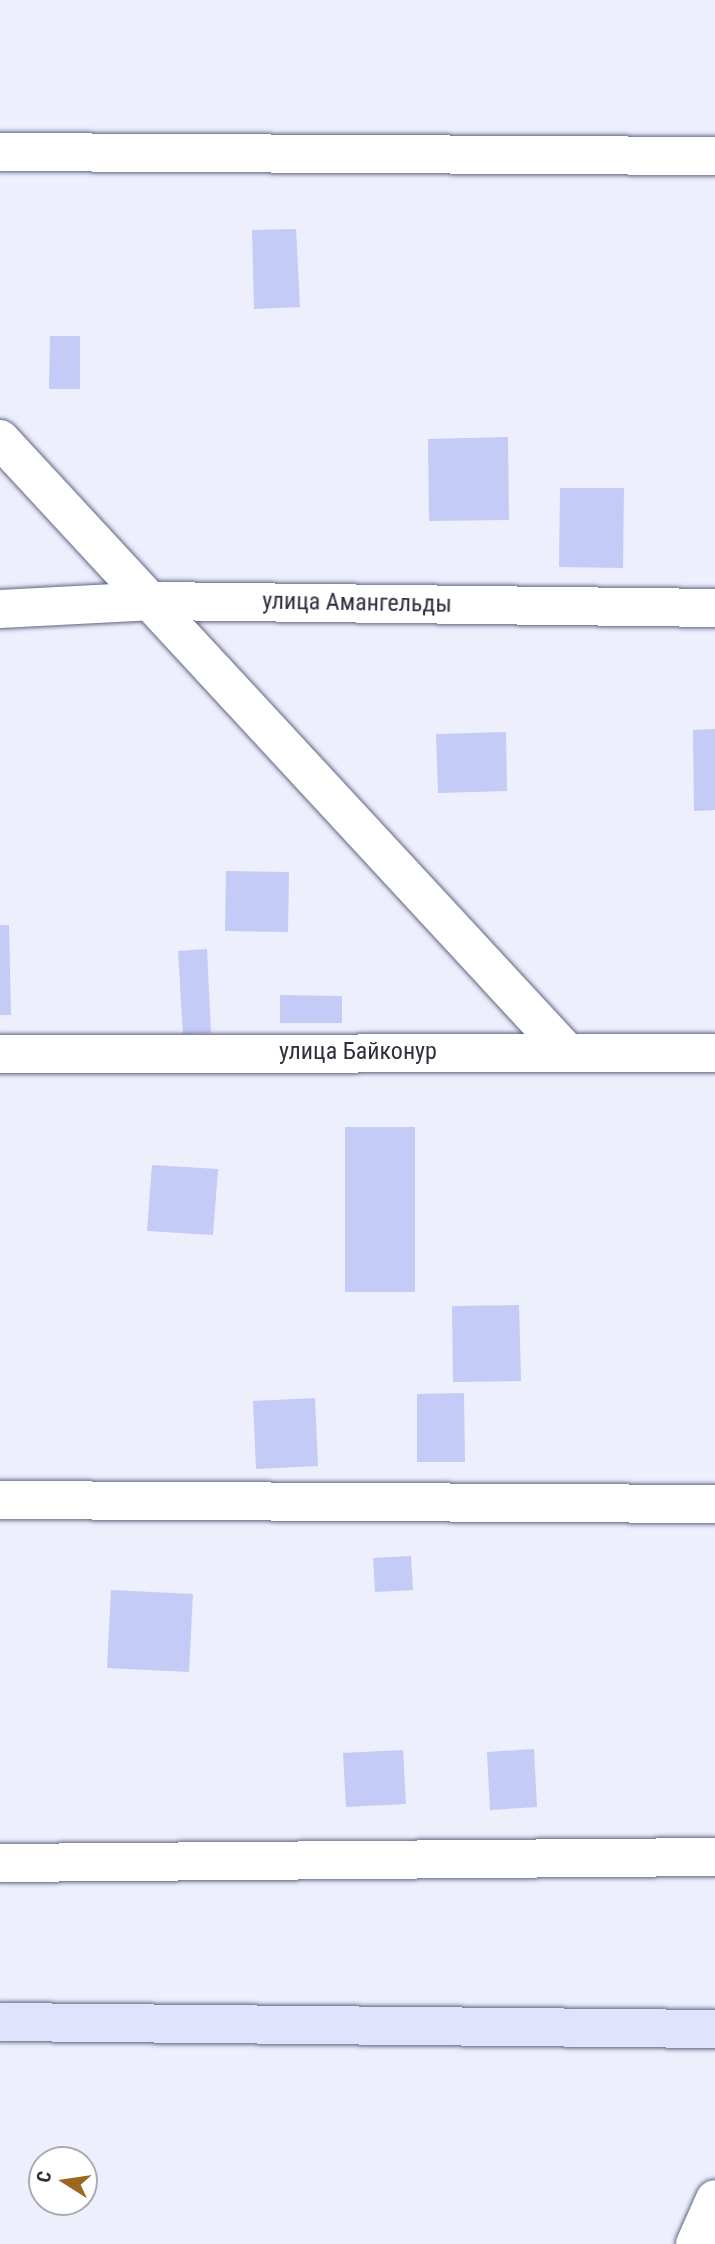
<!DOCTYPE html>
<html>
<head>
<meta charset="utf-8">
<style>
  body { margin:0 }
  #map { position:relative; width:715px; height:2244px; overflow:hidden; background:#edeffc; font-family:"Roboto Condensed",sans-serif }
  div>[style] { position:absolute }
  .building>* { inset:0; background:#c4cbf7 }
  .roads { filter:drop-shadow(0 0 2px #616682) drop-shadow(0 0 2px #616682) }
  .minor>* { height:38px; margin:-19px; padding:0 19px; transform-origin:19px; border-radius:19px; background:#fff }
  .major>* { height:38px; margin:-19px; padding:0 19px; transform-origin:19px; border-radius:19px; background:#dfe3fd }
  span { translate:-50% -50%; white-space:nowrap; text-align:center; line-height:1.15; -webkit-text-stroke:6px #fff; paint-order:stroke }
  .street-label { font-size:24px; color:#2d2f3c }
  .north { position:absolute; left:28px; top:2146px; width:70px; height:70px; box-sizing:border-box; background:#fff; border:2px solid #abacb1; border-radius:50%; rotate:282deg; font-size:19px; font-weight:700; line-height:28px; text-align:center; color:#2d2f3c }
  .north::after { content:''; display:block; margin:auto; width:24px; height:32px; background:#9d6621; clip-path:polygon(50% 0,100% 100%,50% 72%,0 100%) }
</style>
</head>
<body>
<div id="map">
  <div class="building">
    <div style="clip-path:polygon(296px 229px,300px 307px,254px 309px,252px 230px)"></div>
    <div style="clip-path:polygon(50px 336px,80px 336px,80px 389px,49px 389px)"></div>
    <div style="clip-path:polygon(508px 437px,509px 520px,429px 521px,428px 439px)"></div>
    <div style="clip-path:polygon(560px 488px,624px 488px,623px 568px,559px 567px)"></div>
    <div style="clip-path:polygon(715px 729px,715px 810px,694px 811px,693px 730px)"></div>
    <div style="clip-path:polygon(506px 732px,507px 791px,438px 793px,436px 734px)"></div>
    <div style="clip-path:polygon(226px 871px,289px 872px,288px 932px,225px 931px)"></div>
    <div style="clip-path:polygon(0 925px,9px 925px,11px 1015px,0 1015px)"></div>
    <div style="clip-path:polygon(207px 949px,211px 1033px,183px 1034px,178px 951px)"></div>
    <div style="clip-path:polygon(280px 995px,342px 996px,342px 1023px,280px 1023px)"></div>
    <div style="clip-path:polygon(345px 1127px,415px 1127px,415px 1292px,345px 1292px)"></div>
    <div style="clip-path:polygon(152px 1165px,218px 1169px,213px 1235px,147px 1231px)"></div>
    <div style="clip-path:polygon(519px 1305px,521px 1381px,453px 1382px,452px 1306px)"></div>
    <div style="clip-path:polygon(464px 1393px,465px 1462px,417px 1462px,417px 1394px)"></div>
    <div style="clip-path:polygon(315px 1398px,318px 1466px,256px 1469px,253px 1401px)"></div>
    <div style="clip-path:polygon(411px 1556px,413px 1590px,375px 1592px,373px 1558px)"></div>
    <div style="clip-path:polygon(111px 1590px,193px 1594px,189px 1672px,107px 1668px)"></div>
    <div style="clip-path:polygon(534px 1749px,537px 1807px,490px 1810px,487px 1752px)"></div>
    <div style="clip-path:polygon(403px 1750px,406px 1804px,346px 1807px,343px 1753px)"></div>
  </div>
  <div class="roads">
    <div class="minor">
      <div style="left:0;top:152px;width:715px;rotate:0.32deg"></div>
      <div style="left:0;top:439px;width:832px;rotate:47.24deg"></div>
      <div style="left:0;top:609px;width:154px;rotate:-3deg"></div>
      <div style="left:154px;top:601px;width:561px;rotate:0.71deg"></div>
      <div style="left:0;top:1054px;width:715px;rotate:-0.08deg"></div>
      <div style="left:0;top:1500px;width:715px;rotate:0.32deg"></div>
      <div style="left:0;top:1863px;width:715px;rotate:-0.48deg"></div>
      <div style="left:695px;top:2244px;width:49px;rotate:-66deg"></div>
    </div>
    <div class="major">
      <div style="left:0;top:2022px;width:715px;rotate:0.56deg"></div>
    </div>
  </div>
  <div class="street-label">
    <span style="left:357px;top:603px;rotate:1deg">улица Амангельды</span>
    <span style="left:358px;top:1052px">улица Байконур</span>
  </div>
  <div class="north">С</div>
</div>
</body>
</html>
